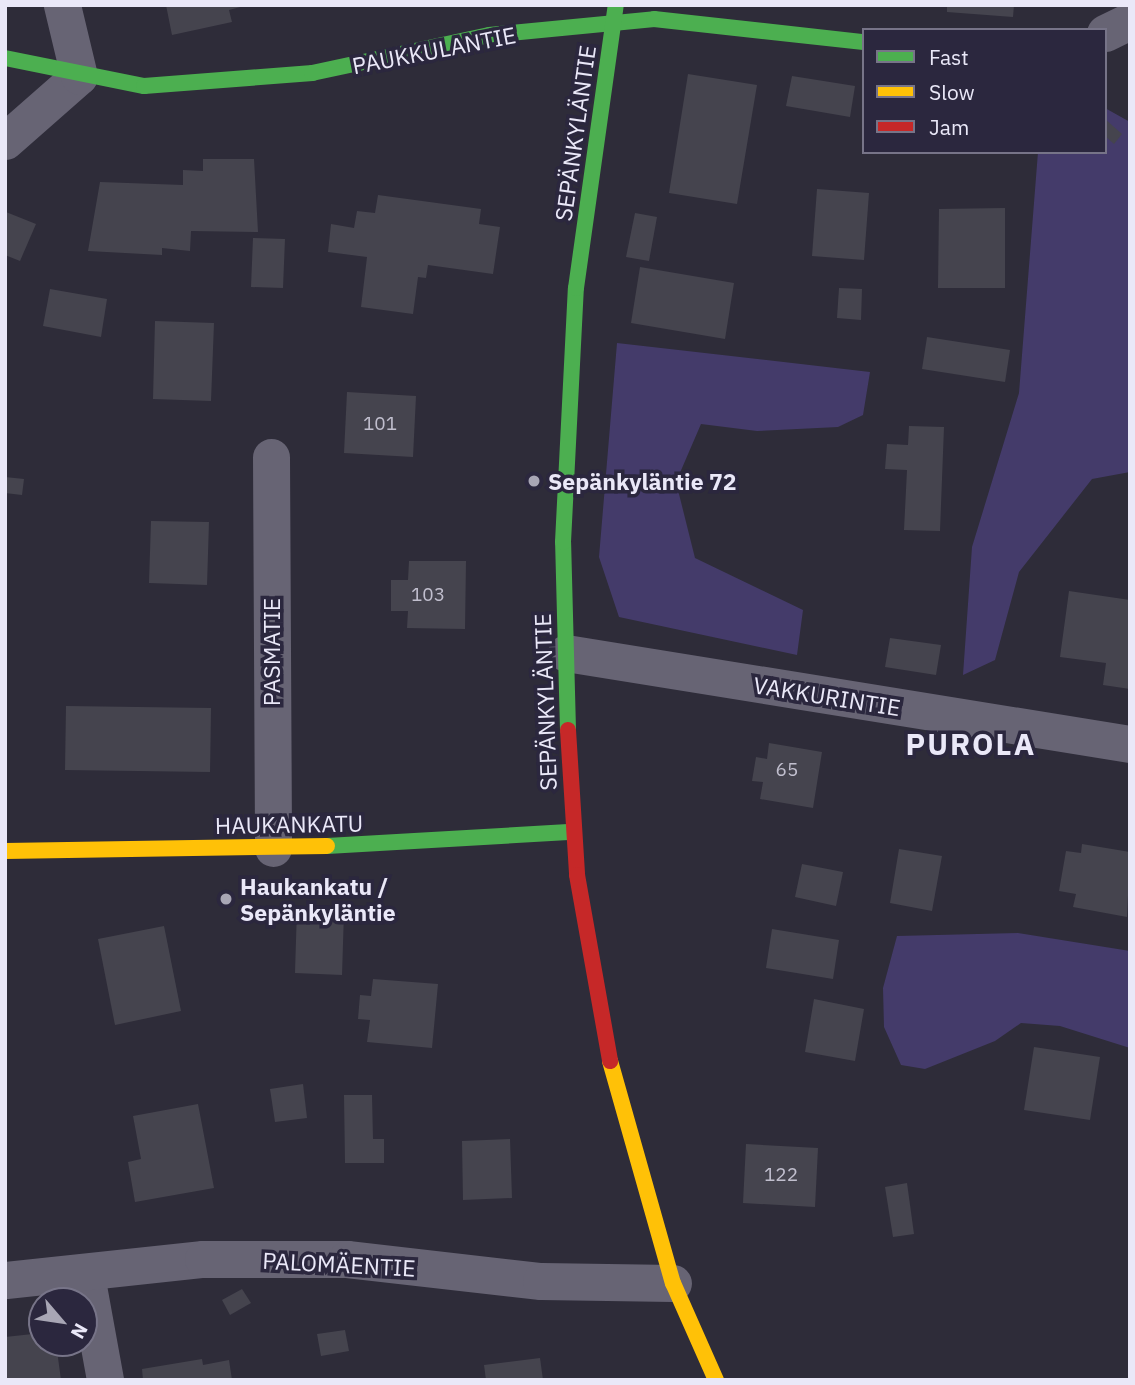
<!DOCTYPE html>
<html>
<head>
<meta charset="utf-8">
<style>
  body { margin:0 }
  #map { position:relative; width:1135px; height:1385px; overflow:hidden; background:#2e2c39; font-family:"IBM Plex Sans",sans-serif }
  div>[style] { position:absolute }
  .green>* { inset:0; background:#443b6a }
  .building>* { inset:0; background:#45444e }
  .street>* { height:37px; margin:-18.5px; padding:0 18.5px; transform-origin:18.5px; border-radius:18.5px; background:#676474 }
  .fast>* { height:16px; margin:-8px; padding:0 8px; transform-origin:8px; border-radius:8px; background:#4caf50 }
  .slow>* { height:16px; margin:-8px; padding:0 8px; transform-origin:8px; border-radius:8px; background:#ffc107 }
  .jam>* { height:16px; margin:-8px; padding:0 8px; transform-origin:8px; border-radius:8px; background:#c62828 }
  .dots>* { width:19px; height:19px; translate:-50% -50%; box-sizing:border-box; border:4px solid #2b273e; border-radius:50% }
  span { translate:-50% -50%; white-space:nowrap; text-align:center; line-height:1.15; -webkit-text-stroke:7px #2b273e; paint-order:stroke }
  .number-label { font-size:19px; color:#c1bfce }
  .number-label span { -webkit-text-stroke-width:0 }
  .street-label { font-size:23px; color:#eae8f8 }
  .poi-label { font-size:23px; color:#eae8f8; font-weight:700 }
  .left { translate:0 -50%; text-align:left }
  .district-label { font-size:30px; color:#eae8f8; font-weight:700; letter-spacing:2px }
  .frame { position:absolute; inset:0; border:7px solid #eae8f8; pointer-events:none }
  .legend { position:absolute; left:862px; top:28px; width:245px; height:126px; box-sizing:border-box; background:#2b273e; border:2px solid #777488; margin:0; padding:9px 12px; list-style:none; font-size:21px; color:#eae8f8 }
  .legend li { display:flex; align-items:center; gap:14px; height:35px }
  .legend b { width:35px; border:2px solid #777488 }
  .north { position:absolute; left:28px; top:1287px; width:70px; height:70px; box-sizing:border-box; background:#2b273e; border:2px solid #777488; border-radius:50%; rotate:119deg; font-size:19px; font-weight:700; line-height:28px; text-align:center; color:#eae8f8 }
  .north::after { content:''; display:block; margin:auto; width:24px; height:32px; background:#a8a6b5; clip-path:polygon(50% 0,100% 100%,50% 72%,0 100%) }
</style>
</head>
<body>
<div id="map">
  <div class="green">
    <div style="clip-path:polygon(1105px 108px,1130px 122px,1130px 472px,1092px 479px,1019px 572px,995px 660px,963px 675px,972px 547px,1019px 393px,1038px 152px,1105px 152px)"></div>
    <div style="clip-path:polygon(617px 343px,870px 372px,863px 415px,838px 427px,757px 431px,701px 424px,676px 482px,695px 558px,803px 610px,797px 655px,619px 617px,599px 557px)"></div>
    <div style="clip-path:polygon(1018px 933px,1130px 951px,1130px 1048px,1060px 1026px,1021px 1023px,995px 1041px,925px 1069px,901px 1065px,884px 1027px,883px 988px,897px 936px)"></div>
  </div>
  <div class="building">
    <div style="clip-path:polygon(166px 5px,244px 5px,244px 6px,229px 10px,232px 22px,172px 35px)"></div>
    <div style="clip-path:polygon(947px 5px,1014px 5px,1013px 17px,947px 12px)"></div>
    <div style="clip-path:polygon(688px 74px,757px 85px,737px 204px,669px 193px)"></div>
    <div style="clip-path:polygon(792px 76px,855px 86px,850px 117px,786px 106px)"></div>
    <div style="clip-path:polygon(1105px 119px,1122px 134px,1114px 144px,1105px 136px)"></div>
    <div style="clip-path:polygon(203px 159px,254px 159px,258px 232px,191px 231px,190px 251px,162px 248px,162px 255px,88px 251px,100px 182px,183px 185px,183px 170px,203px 171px)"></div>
    <div style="clip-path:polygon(817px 189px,869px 193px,864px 260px,812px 256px)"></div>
    <div style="clip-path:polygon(378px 195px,481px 209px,479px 224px,500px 227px,493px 274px,428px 265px,426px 278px,418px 277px,413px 314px,361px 307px,367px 257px,328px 252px,331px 224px,354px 228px,357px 211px,375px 213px)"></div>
    <div style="clip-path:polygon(1005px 208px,1005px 288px,938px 288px,939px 209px)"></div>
    <div style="clip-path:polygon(6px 212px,36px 224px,20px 261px,5px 255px)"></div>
    <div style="clip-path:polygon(635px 213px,657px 217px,649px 261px,626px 257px)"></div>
    <div style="clip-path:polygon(253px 238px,285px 239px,283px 288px,251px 287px)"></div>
    <div style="clip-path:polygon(640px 267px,734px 283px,725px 339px,631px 323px)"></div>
    <div style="clip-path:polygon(839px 288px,862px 289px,861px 320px,837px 318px)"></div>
    <div style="clip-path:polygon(50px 289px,107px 299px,101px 337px,43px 326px)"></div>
    <div style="clip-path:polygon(155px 321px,214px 323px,211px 401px,153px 399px)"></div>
    <div style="clip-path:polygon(927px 337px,1010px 350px,1005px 382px,922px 369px)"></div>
    <div style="clip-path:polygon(347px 392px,416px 396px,413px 457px,344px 453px)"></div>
    <div style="clip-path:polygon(909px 426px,944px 427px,940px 531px,904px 530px,907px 470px,885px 469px,887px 444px,908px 445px)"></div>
    <div style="clip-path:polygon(5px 477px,24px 479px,22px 495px,5px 493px)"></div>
    <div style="clip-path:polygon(151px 521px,209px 522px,207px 585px,149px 583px)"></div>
    <div style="clip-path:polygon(409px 561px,466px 561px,465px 629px,407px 628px,408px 611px,391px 611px,391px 580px,408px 580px)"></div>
    <div style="clip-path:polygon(1069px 591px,1130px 600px,1130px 689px,1103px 685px,1106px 663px,1060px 657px)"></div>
    <div style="clip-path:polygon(890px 638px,941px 645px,936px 675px,885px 667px)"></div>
    <div style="clip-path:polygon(66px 706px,211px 708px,210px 772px,65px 770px)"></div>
    <div style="clip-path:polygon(769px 743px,822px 752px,813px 808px,760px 799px,763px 782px,752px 781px,756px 757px,767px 759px)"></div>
    <div style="clip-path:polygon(1082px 844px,1130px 852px,1127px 917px,1073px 907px,1076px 894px,1059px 891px,1066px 851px,1081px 853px)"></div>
    <div style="clip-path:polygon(899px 849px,942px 856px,932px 911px,890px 903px)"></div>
    <div style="clip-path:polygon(802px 864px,843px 872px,836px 906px,795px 897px)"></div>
    <div style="clip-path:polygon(297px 908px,344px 911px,342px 975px,295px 973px)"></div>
    <div style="clip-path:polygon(164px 926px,181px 1011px,115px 1025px,98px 939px)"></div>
    <div style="clip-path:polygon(772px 929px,839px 940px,833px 979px,766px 968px)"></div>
    <div style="clip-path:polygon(373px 979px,438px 984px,432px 1048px,367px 1042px,370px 1020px,358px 1019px,360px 995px,371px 996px)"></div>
    <div style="clip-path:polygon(814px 999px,864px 1009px,855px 1061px,805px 1052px)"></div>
    <div style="clip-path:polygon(1034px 1047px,1100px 1057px,1090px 1120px,1024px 1110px)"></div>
    <div style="clip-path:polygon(303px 1084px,307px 1118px,275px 1122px,270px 1089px)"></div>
    <div style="clip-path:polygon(344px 1095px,372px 1095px,373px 1139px,384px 1139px,384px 1163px,345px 1163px)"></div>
    <div style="clip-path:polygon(198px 1104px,214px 1188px,135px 1202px,128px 1162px,141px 1159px,133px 1116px)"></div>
    <div style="clip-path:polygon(510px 1139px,512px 1198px,463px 1200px,462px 1141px)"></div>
    <div style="clip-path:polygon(746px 1144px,818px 1148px,815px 1207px,743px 1203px)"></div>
    <div style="clip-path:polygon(907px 1183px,914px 1234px,893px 1237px,885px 1187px)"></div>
    <div style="clip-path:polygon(242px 1289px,251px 1303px,230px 1315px,222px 1300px)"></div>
    <div style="clip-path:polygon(345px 1330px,349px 1351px,321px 1356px,317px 1334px)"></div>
    <div style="clip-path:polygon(42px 1333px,42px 1343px,56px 1343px,61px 1380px,5px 1380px,5px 1337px)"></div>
    <div style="clip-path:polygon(540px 1358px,543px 1380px,486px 1380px,484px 1365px)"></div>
    <div style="clip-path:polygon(202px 1359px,203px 1365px,229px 1360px,232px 1380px,143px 1380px,142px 1369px)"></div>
  </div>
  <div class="street">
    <div style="left:1105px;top:33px;width:28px;rotate:-26deg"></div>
    <div style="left:5px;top:141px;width:98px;rotate:-41.3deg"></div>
    <div style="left:79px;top:76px;width:73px;rotate:-103.5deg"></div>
    <div style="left:271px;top:457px;width:391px;rotate:89.7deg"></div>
    <div style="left:566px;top:653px;width:571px;rotate:9.17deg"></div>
    <div style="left:86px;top:1275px;width:107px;rotate:79.7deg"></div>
    <div style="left:6px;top:1280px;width:198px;rotate:-6.1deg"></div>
    <div style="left:203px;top:1259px;width:144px"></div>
    <div style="left:347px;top:1259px;width:195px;rotate:6.5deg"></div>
    <div style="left:541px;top:1281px;width:132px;rotate:0.9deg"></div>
  </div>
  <div class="fast">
    <div style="left:5px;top:58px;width:142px;rotate:11.4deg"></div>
    <div style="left:144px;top:86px;width:169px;rotate:-4.4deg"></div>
    <div style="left:312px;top:73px;width:181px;rotate:-12.1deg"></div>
    <div style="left:489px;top:35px;width:166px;rotate:-5.5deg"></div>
    <div style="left:654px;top:19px;width:211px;rotate:6.3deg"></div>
    <div style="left:568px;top:730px;width:188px;rotate:-91.5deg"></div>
    <div style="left:563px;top:542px;width:254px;rotate:-87.1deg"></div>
    <div style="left:576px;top:288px;width:286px;rotate:-82deg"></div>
    <div style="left:327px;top:846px;width:246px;rotate:-3.3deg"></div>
  </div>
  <div class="slow">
    <div style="left:5px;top:851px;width:322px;rotate:-0.9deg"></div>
    <div style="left:610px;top:1061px;width:231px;rotate:74.2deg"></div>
    <div style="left:673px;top:1283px;width:106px;rotate:66.1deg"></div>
  </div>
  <div class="jam">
    <div style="left:568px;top:730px;width:145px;rotate:86.4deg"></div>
    <div style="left:577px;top:875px;width:189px;rotate:79.9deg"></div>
  </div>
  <div class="dots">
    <div style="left:534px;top:481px;background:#a8a6b5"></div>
    <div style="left:226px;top:899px;background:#a8a6b5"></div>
  </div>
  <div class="number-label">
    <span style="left:380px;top:424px">101</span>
    <span style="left:428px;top:595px">103</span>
    <span style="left:787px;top:770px">65</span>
    <span style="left:781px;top:1175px">122</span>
  </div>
  <div class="street-label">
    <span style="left:434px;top:50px;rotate:-11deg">PAUKKULANTIE</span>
    <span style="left:575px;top:133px;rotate:-82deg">SEPÄNKYLÄNTIE</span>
    <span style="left:271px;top:652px;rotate:-90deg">PASMATIE</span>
    <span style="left:827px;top:696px;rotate:9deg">VAKKURINTIE</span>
    <span style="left:545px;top:702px;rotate:-92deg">SEPÄNKYLÄNTIE</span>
    <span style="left:289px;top:824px;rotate:-1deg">HAUKANKATU</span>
    <span style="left:339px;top:1264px;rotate:3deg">PALOMÄENTIE</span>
  </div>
  <div class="poi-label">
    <span class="left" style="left:548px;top:481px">Sepänkyläntie 72</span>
    <span class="left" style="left:240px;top:899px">Haukankatu /<br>Sepänkyläntie</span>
  </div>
  <div class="district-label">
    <span style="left:971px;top:744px">PUROLA</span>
  </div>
  <div class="frame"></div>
  <ul class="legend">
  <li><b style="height:9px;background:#4caf50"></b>Fast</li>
  <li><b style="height:9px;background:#ffc107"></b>Slow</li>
  <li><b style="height:9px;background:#c62828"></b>Jam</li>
  </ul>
  <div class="north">N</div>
</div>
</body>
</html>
